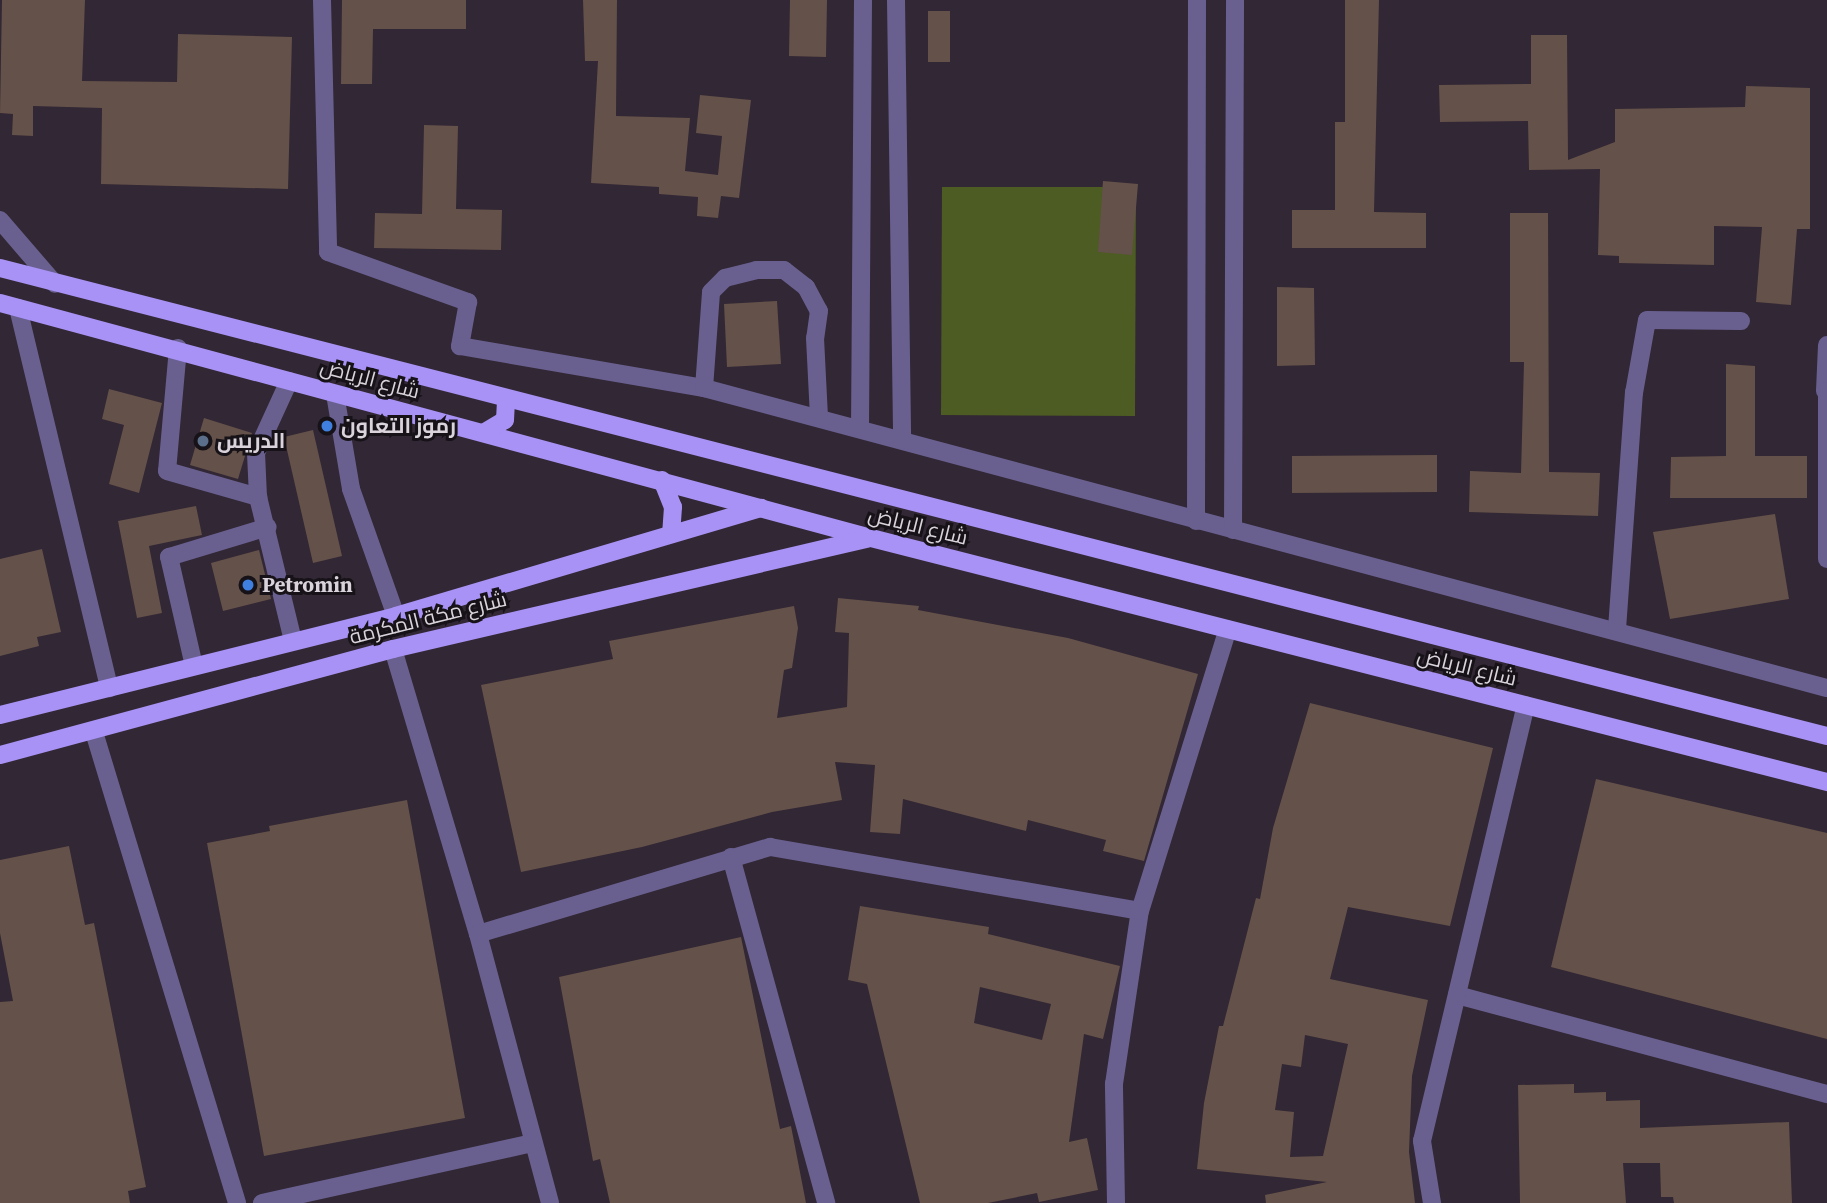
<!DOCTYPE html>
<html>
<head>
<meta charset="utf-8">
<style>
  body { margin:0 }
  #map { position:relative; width:1827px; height:1203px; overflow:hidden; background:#322734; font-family:"Source Serif 4",Cairo,serif }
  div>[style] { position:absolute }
  .green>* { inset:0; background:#4c5c22 }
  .building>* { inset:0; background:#645149 }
  .minor>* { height:18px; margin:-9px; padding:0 9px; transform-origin:9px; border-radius:9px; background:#696090 }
  .major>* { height:18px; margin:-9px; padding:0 9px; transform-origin:9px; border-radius:9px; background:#a892f5 }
  .dots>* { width:19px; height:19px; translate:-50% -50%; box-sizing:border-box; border:4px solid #161218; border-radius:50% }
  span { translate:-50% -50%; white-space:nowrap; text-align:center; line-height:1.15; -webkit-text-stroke:6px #161218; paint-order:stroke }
  .street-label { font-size:21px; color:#dad3db }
  .poi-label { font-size:21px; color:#dad3db; font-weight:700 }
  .left { translate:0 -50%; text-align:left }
</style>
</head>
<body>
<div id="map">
  <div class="green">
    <div style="clip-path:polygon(942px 187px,1136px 187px,1135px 416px,941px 415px)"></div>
  </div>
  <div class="building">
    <div style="clip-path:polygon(2px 0,85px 0,82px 81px,177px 82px,178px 34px,292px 37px,288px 189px,101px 184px,102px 108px,33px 106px,33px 136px,12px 135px,13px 114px,0 113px)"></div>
    <div style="clip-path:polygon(342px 0,466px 0,466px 29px,373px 29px,372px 84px,341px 84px)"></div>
    <div style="clip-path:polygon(583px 0,617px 0,616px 116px,690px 118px,685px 171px,718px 175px,722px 136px,696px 133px,700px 95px,751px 100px,739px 198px,721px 196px,718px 218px,697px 216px,698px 197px,659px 194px,659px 187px,591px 183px,598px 61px,585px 61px)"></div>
    <div style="clip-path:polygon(790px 0,827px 0,826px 57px,789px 56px)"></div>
    <div style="clip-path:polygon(1345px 0,1379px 0,1374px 212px,1426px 213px,1426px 248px,1292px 248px,1292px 210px,1335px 210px,1335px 122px,1345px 122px)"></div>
    <div style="clip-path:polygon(928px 11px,950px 11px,950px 62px,928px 62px)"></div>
    <div style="clip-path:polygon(1531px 35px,1567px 35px,1568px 160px,1615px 142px,1615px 109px,1745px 107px,1746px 86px,1810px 88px,1810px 229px,1797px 229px,1791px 305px,1756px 302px,1762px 227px,1714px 226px,1714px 265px,1619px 263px,1619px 256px,1598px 255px,1600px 169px,1529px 170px,1528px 121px,1440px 122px,1439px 85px,1531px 84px)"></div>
    <div style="clip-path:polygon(424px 125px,458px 126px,456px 209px,502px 210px,501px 250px,374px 248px,375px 213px,422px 214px)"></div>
    <div style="clip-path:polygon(1103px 181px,1138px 184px,1132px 255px,1098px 252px)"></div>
    <div style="clip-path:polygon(1510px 213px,1548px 213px,1549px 472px,1600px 473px,1598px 516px,1469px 512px,1470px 471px,1521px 473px,1524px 362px,1510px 362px)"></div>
    <div style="clip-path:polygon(1277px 287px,1314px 288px,1315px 365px,1277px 366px)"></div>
    <div style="clip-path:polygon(777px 301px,781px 364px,727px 367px,724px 304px)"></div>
    <div style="clip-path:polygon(1726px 364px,1755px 366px,1755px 456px,1807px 456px,1807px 498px,1670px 498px,1671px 457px,1726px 456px)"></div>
    <div style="clip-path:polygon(109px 389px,162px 403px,139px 493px,109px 484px,124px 425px,102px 419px)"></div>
    <div style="clip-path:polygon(204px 418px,252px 433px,238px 479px,190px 465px)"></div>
    <div style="clip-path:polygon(313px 430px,342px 556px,313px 563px,284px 437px)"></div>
    <div style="clip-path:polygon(1437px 455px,1437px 492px,1292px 493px,1292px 456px)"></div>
    <div style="clip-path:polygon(196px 506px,202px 535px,149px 546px,162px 613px,137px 618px,118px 521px)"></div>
    <div style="clip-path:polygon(1775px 514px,1789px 599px,1670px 619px,1653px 532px)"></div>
    <div style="clip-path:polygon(42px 549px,61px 632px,37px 637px,39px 646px,0 656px,0 559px)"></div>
    <div style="clip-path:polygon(259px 550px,271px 599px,223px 611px,211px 563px)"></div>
    <div style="clip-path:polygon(838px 598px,919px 606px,918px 610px,1068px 638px,1198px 674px,1144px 861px,1103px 851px,1106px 840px,1028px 820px,1026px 831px,903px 799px,900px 834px,870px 832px,875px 765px,835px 762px,842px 800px,772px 812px,642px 847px,521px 872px,481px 685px,613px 659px,609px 641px,794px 606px,798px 628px,792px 668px,784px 670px,777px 718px,847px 707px,849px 633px,835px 632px)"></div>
    <div style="clip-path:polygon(evenodd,1310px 703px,1493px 748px,1450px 926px,1348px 907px,1330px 979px,1428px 1000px,1412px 1076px,1409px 1152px,1415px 1203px,1266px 1203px,1265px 1195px,1327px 1182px,1197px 1169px,1204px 1103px,1219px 1026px,1223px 1026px,1256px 898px,1260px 899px,1273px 828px,1310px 703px,1305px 1035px,1348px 1044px,1323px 1156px,1290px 1157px,1294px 1112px,1275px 1110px,1282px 1064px,1301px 1067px,1305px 1035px)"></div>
    <div style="clip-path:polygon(1596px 779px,1827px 833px,1827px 1039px,1551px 967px)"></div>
    <div style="clip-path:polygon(407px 800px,465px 1118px,264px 1156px,207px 843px,270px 831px,269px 826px)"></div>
    <div style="clip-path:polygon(69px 846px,85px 925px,94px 923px,146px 1187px,128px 1191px,130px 1203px,0 1203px,0 1002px,13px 1001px,0 933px,0 860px)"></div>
    <div style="clip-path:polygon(evenodd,860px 906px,989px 927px,988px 934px,1120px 966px,1103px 1039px,1084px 1034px,1069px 1142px,1087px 1138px,1098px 1190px,1039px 1202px,1037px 1193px,988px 1203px,920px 1203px,867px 984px,848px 980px,860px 906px,980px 987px,1051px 1004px,1042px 1040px,974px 1023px,980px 987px)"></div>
    <div style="clip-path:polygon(741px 937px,780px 1129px,791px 1126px,806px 1203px,610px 1203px,600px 1159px,593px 1161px,559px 977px)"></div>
    <div style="clip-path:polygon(1574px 1084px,1574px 1093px,1606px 1092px,1606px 1101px,1640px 1100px,1640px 1128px,1789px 1122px,1792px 1203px,1674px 1203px,1673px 1197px,1661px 1197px,1660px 1163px,1623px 1163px,1626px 1203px,1520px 1203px,1518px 1085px)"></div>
  </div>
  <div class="minor">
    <div style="left:322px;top:0;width:252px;rotate:88.6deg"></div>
    <div style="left:328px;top:252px;width:149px;rotate:19.7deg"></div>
    <div style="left:468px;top:302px;width:45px;rotate:100.3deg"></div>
    <div style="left:460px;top:346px;width:248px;rotate:9.8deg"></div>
    <div style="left:704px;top:388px;width:1162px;rotate:14.96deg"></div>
    <div style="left:896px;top:0;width:440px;rotate:89.2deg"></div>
    <div style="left:0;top:220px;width:84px;rotate:49.3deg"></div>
    <div style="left:18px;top:308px;width:391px;rotate:76.5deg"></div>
    <div style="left:178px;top:348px;width:123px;rotate:95.1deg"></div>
    <div style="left:167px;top:471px;width:95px;rotate:15.9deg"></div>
    <div style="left:289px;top:381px;width:79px;rotate:114.6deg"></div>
    <div style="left:256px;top:453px;width:44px;rotate:87.4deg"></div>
    <div style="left:258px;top:497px;width:148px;rotate:76.3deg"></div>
    <div style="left:704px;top:388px;width:96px;rotate:-85.8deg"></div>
    <div style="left:711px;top:292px;width:20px;rotate:-45deg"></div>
    <div style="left:725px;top:278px;width:32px;rotate:-14deg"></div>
    <div style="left:756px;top:270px;width:28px"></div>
    <div style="left:784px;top:270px;width:28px;rotate:38deg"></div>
    <div style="left:806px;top:287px;width:27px;rotate:62deg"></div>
    <div style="left:819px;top:311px;width:27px;rotate:98deg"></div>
    <div style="left:815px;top:338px;width:79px;rotate:87.1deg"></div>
    <div style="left:1825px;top:391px;width:46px;rotate:-87.5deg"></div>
    <div style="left:1827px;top:391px;width:168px;rotate:90deg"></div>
    <div style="left:335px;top:394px;width:96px;rotate:80.4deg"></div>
    <div style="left:351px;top:489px;width:135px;rotate:70.5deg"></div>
    <div style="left:860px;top:429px;width:429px;rotate:-89.6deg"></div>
    <div style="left:1196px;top:521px;width:521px;rotate:-89.89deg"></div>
    <div style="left:1233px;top:530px;width:530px;rotate:-89.78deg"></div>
    <div style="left:1617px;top:629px;width:237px;rotate:-85.9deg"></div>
    <div style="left:1634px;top:393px;width:74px;rotate:-79.9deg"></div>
    <div style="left:1647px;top:320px;width:94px;rotate:0.6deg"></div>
    <div style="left:393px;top:649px;width:297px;rotate:73.4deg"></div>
    <div style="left:478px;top:934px;width:278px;rotate:75deg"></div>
    <div style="left:194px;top:666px;width:112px;rotate:-102.9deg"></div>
    <div style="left:169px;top:557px;width:103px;rotate:-16.9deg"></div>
    <div style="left:94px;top:732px;width:492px;rotate:73.1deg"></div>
    <div style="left:731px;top:857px;width:359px;rotate:74.6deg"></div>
    <div style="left:478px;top:934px;width:305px;rotate:-16.6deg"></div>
    <div style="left:770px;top:847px;width:375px;rotate:9.8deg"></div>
    <div style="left:1457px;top:995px;width:383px;rotate:15deg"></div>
    <div style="left:262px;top:1203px;width:277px;rotate:-12.5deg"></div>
    <div style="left:1116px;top:1203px;width:119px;rotate:-91deg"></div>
    <div style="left:1114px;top:1084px;width:175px;rotate:-81.5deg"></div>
    <div style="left:1140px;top:911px;width:295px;rotate:-72.7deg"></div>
    <div style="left:1432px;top:1203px;width:63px;rotate:-99.2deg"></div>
    <div style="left:1422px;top:1141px;width:448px;rotate:-76.6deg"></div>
  </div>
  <div class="major">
    <div style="left:0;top:268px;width:1886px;rotate:14.37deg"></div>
    <div style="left:0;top:303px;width:902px;rotate:15.1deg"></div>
    <div style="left:871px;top:538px;width:987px;rotate:14.32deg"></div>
    <div style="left:485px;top:432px;width:23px;rotate:-31deg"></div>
    <div style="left:505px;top:420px;width:19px;rotate:-87deg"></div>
    <div style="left:662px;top:480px;width:29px;rotate:68deg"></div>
    <div style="left:673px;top:507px;width:27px;rotate:94deg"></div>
    <div style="left:0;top:715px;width:408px;rotate:-14deg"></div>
    <div style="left:396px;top:616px;width:381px;rotate:-16.5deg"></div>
    <div style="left:0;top:755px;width:407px;rotate:-15.1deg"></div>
    <div style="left:393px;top:649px;width:487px;rotate:-13.1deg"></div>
  </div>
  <div class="dots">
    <div style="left:327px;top:426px;background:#3f7fe0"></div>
    <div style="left:203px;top:441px;background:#5c6f8a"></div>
    <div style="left:248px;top:585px;background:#3f7fe0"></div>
  </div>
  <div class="street-label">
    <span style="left:370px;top:379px;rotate:15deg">شارع الرياض</span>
    <span style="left:918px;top:526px;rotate:14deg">شارع الرياض</span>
    <span style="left:428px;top:618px;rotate:-14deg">شارع مكة المكرمة</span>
    <span style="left:1467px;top:667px;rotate:14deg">شارع الرياض</span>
  </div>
  <div class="poi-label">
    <span class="left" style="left:341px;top:426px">رموز التعاون</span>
    <span class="left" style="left:217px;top:441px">الدريس</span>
    <span class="left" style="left:262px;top:585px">Petromin</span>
  </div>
</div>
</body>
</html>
